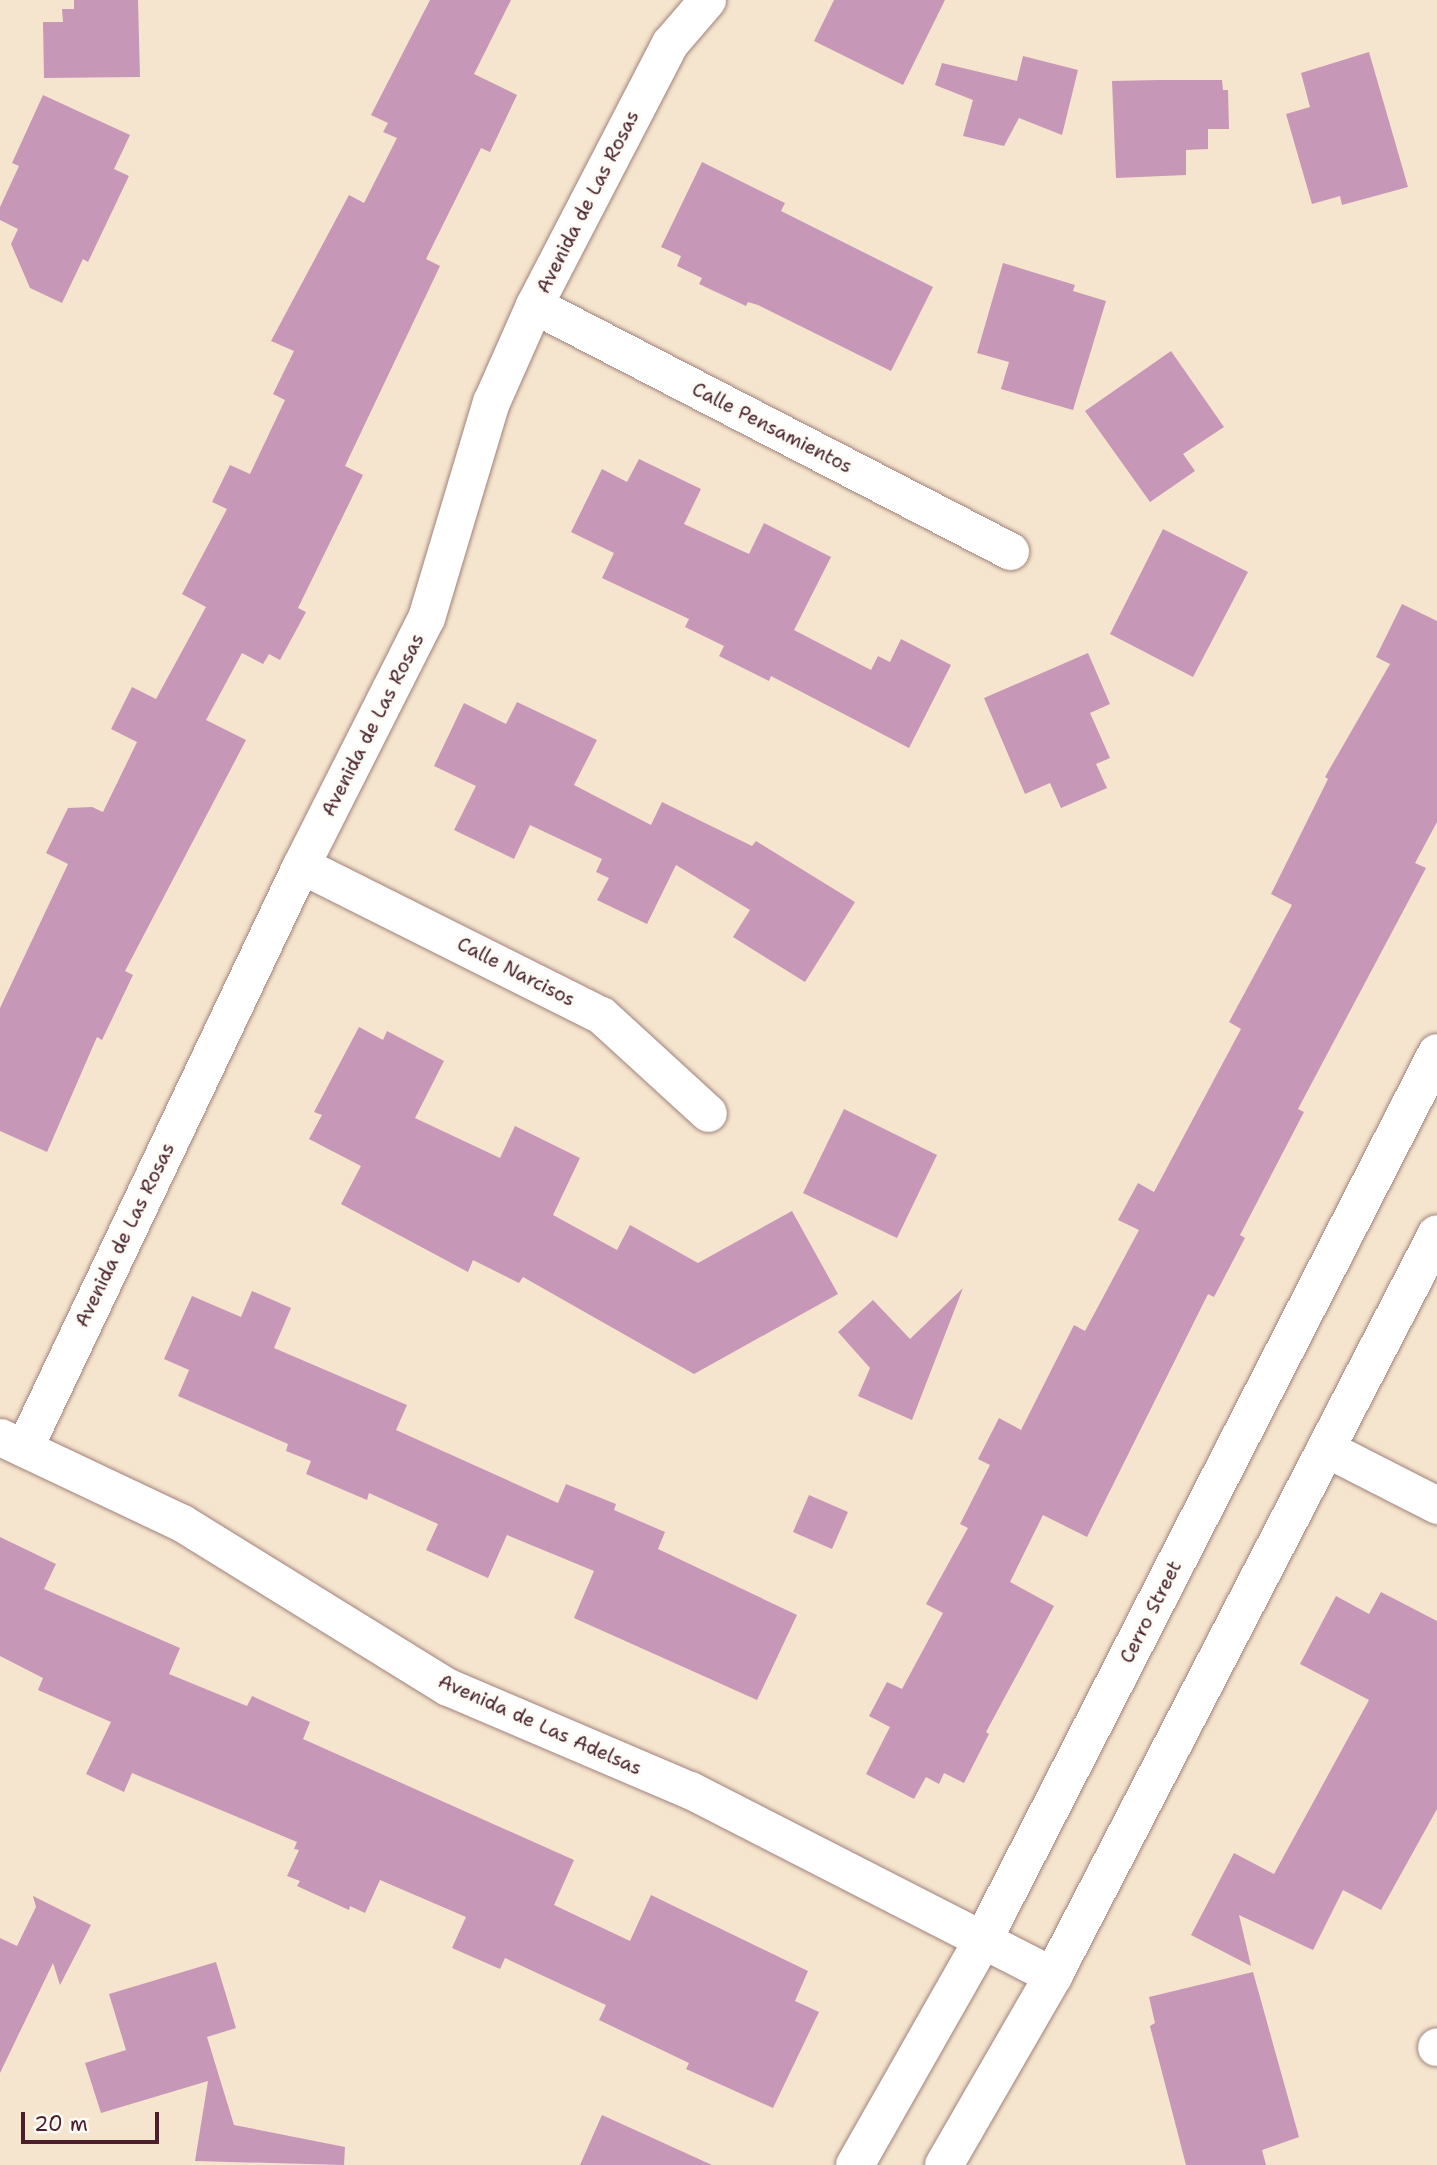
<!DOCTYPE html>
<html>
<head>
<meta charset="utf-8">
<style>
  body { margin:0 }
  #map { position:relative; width:1437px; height:2165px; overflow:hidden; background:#f6e5ce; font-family:"Shantell Sans",sans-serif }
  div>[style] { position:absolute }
  .building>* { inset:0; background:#c797b7 }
  .roads { filter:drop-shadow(0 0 2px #a0827c) drop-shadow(0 0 2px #a0827c) }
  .minor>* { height:37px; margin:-18.5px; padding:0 18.5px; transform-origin:18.5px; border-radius:18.5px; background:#fff }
  .tertiary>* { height:38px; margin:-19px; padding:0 19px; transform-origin:19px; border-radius:19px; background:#fff }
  span { translate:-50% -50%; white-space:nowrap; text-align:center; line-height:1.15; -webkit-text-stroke:7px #fdfcf7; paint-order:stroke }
  .street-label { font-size:19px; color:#4a1f2b }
  .scale { position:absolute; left:21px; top:2112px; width:138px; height:32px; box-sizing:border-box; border:4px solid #4a1f2b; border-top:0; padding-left:9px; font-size:21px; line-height:24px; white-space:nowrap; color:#4a1f2b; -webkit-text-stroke:5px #fdfcf7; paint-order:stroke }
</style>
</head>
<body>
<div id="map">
  <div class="building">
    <div style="clip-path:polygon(74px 0,138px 0,140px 77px,44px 78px,43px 22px,63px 22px,62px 9px,74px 9px)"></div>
    <div style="clip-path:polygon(430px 0,511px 0,474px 74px,517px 95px,490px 152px,481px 148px,426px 259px,440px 266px,345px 466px,363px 475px,298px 608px,306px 612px,280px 660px,269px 654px,263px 664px,242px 653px,206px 720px,246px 740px,125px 971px,133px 975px,102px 1040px,97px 1037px,47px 1152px,0 1131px,0 1008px,68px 864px,46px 853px,68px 808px,92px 807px,103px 812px,137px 742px,111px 729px,132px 687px,156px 699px,206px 607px,182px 594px,227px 509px,212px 502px,230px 465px,250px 474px,285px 400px,273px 394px,294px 351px,271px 341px,349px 195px,364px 203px,397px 138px,383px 132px,388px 123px,371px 115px)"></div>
    <div style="clip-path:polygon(834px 0,945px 0,903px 85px,814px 41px)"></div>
    <div style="clip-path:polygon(1369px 52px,1408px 187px,1342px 205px,1340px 196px,1312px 204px,1286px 114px,1310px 107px,1301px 73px)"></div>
    <div style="clip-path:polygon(1023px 56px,1078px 70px,1062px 135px,1019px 118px,1004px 146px,963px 136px,973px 100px,935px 85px,942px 63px,1017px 81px)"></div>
    <div style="clip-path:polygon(1158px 80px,1222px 80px,1223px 90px,1228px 90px,1229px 129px,1208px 129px,1208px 149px,1186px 150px,1186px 175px,1116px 178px,1112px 81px)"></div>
    <div style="clip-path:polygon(43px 95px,130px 135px,114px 169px,129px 176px,88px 262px,83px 259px,62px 303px,30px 288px,11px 244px,18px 229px,0 220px,0 207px,19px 166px,12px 163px)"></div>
    <div style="clip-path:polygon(702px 162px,785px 203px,781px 211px,933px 287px,891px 371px,758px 305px,748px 302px,746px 306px,699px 284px,702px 278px,677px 266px,681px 256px,661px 247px)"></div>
    <div style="clip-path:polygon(1003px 263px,1075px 285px,1073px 291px,1106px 301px,1073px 410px,1001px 389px,1009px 362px,977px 353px)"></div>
    <div style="clip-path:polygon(1171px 351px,1224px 427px,1183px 454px,1195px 471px,1150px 502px,1085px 411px)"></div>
    <div style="clip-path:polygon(639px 459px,701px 489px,684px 524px,749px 554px,764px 523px,831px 557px,794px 630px,871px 670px,878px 656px,890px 662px,901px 639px,951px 665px,909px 748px,771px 676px,769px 681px,719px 656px,724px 646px,685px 627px,689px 619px,602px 578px,614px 553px,571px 532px,602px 469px,627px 482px)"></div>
    <div style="clip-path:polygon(1163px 529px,1248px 572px,1193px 677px,1110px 634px)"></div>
    <div style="clip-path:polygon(1402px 604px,1437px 621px,1437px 822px,1415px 863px,1426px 868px,1298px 1109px,1304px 1112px,1240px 1235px,1245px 1238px,1214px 1297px,1208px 1294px,1087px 1537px,1043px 1515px,1010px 1582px,1054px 1606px,986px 1732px,989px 1734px,964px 1783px,944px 1773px,939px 1784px,926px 1777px,914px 1799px,866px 1774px,890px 1727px,869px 1716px,887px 1682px,902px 1689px,943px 1613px,926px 1604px,968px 1528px,960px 1524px,990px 1465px,978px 1459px,999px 1418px,1021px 1430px,1074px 1325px,1085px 1331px,1139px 1230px,1118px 1220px,1138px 1183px,1154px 1192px,1241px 1029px,1229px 1022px,1292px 905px,1271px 894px,1328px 779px,1325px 777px,1390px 664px,1376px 657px)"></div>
    <div style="clip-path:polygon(1088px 653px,1110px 704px,1090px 713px,1110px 758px,1096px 764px,1107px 788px,1061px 808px,1050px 783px,1025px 794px,984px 698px)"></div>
    <div style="clip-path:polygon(517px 702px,597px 740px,574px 785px,651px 825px,662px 802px,752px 846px,756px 841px,855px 902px,805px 982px,733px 937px,750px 910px,676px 865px,647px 924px,597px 900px,609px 878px,596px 872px,602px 859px,530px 825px,514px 859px,454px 830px,476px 786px,434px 766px,464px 703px,506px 724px)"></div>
    <div style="clip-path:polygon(359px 1027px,383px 1040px,387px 1031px,444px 1061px,415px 1118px,500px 1158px,515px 1126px,580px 1158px,553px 1215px,617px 1250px,630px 1225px,698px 1263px,792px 1211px,838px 1294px,694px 1374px,523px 1277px,519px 1283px,473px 1260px,468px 1272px,341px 1204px,361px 1166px,309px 1139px,322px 1115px,314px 1112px)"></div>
    <div style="clip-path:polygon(844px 1109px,937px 1155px,897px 1238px,803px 1193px)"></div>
    <div style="clip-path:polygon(963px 1288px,912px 1420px,858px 1396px,870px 1368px,838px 1332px,873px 1300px,910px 1339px)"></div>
    <div style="clip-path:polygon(252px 1291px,291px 1308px,274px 1348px,407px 1405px,396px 1430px,558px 1503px,566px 1484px,616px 1504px,614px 1510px,665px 1532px,658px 1549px,797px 1615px,757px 1700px,574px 1618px,594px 1571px,507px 1535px,488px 1578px,426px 1550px,438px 1524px,369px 1493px,367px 1500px,306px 1474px,311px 1461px,286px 1451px,288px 1444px,178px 1396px,189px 1370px,164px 1359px,192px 1296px,241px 1317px)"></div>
    <div style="clip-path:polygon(809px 1495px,848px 1512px,832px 1549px,793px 1532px)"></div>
    <div style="clip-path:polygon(0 1537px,56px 1564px,44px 1589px,180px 1648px,169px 1674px,247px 1706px,252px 1696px,310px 1722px,303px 1739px,574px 1860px,554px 1905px,630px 1941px,651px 1895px,808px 1971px,795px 2001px,819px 2012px,773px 2108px,686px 2069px,689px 2063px,599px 2020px,606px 2005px,505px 1958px,500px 1969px,452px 1948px,466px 1917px,380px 1880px,365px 1913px,350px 1906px,349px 1910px,297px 1886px,300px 1881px,287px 1876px,299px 1850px,294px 1849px,297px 1842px,132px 1773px,124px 1792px,86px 1774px,111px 1722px,38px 1690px,43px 1678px,0 1656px)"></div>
    <div style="clip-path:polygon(1381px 1592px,1437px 1621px,1437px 1809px,1381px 1910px,1343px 1890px,1313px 1950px,1239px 1915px,1251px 1966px,1191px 1935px,1234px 1853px,1274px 1874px,1369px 1700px,1300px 1664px,1336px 1596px,1369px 1614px)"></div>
    <div style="clip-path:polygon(33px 1896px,91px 1925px,60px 1985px,53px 1963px,0 2073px,0 1938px,17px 1946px,36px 1907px)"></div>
    <div style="clip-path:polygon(216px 1962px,236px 2028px,207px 2037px,234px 2125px,345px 2147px,344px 2165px,195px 2161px,208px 2081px,101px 2113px,85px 2063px,126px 2050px,109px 1994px)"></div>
    <div style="clip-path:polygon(1253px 1972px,1299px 2137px,1262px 2150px,1266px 2165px,1186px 2165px,1150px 2026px,1155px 2023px,1149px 1997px)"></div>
    <div style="clip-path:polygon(602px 2115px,712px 2165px,580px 2165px)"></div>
  </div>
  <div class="roads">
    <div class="minor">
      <div style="left:534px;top:305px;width:536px;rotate:27.33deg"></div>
      <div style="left:301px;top:865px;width:335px;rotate:26.6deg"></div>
      <div style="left:601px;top:1015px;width:145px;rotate:42.5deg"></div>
      <div style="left:0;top:1437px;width:201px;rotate:25.3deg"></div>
      <div style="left:182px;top:1523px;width:312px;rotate:31.7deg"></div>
      <div style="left:448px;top:1687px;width:263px;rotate:23.1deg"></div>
      <div style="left:690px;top:1790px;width:408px;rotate:27.1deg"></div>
      <div style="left:24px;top:1448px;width:645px;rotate:-64.59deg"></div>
      <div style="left:301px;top:865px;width:277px;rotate:-63.2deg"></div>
      <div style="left:426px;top:618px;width:226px;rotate:-73.3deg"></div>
      <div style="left:491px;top:402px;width:106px;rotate:-66.1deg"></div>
      <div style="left:534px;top:305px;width:295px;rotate:-62.6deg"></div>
      <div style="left:670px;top:43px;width:57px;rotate:-49.3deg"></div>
      <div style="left:1325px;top:1448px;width:126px;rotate:27deg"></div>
      <div style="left:1436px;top:2047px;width:1px;rotate:-45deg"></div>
    </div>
    <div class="tertiary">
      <div style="left:855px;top:2165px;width:261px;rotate:-60.4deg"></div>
      <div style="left:984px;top:1938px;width:994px;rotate:-62.89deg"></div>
      <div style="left:944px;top:2165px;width:218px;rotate:-60deg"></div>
      <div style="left:1053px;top:1976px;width:835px;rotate:-62.64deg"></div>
    </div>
  </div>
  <div class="street-label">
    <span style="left:588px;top:202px;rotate:-63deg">Avenida de Las Rosas</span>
    <span style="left:772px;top:428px;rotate:27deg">Calle Pensamientos</span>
    <span style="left:373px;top:725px;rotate:-63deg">Avenida de Las Rosas</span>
    <span style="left:516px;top:972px;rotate:27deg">Calle Narcisos</span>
    <span style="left:125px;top:1235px;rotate:-64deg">Avenida de Las Rosas</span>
    <span style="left:1151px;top:1612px;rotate:-63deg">Cerro Street</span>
    <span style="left:540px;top:1725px;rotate:24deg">Avenida de Las Adelsas</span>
  </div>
  <div class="scale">20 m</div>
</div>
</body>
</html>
